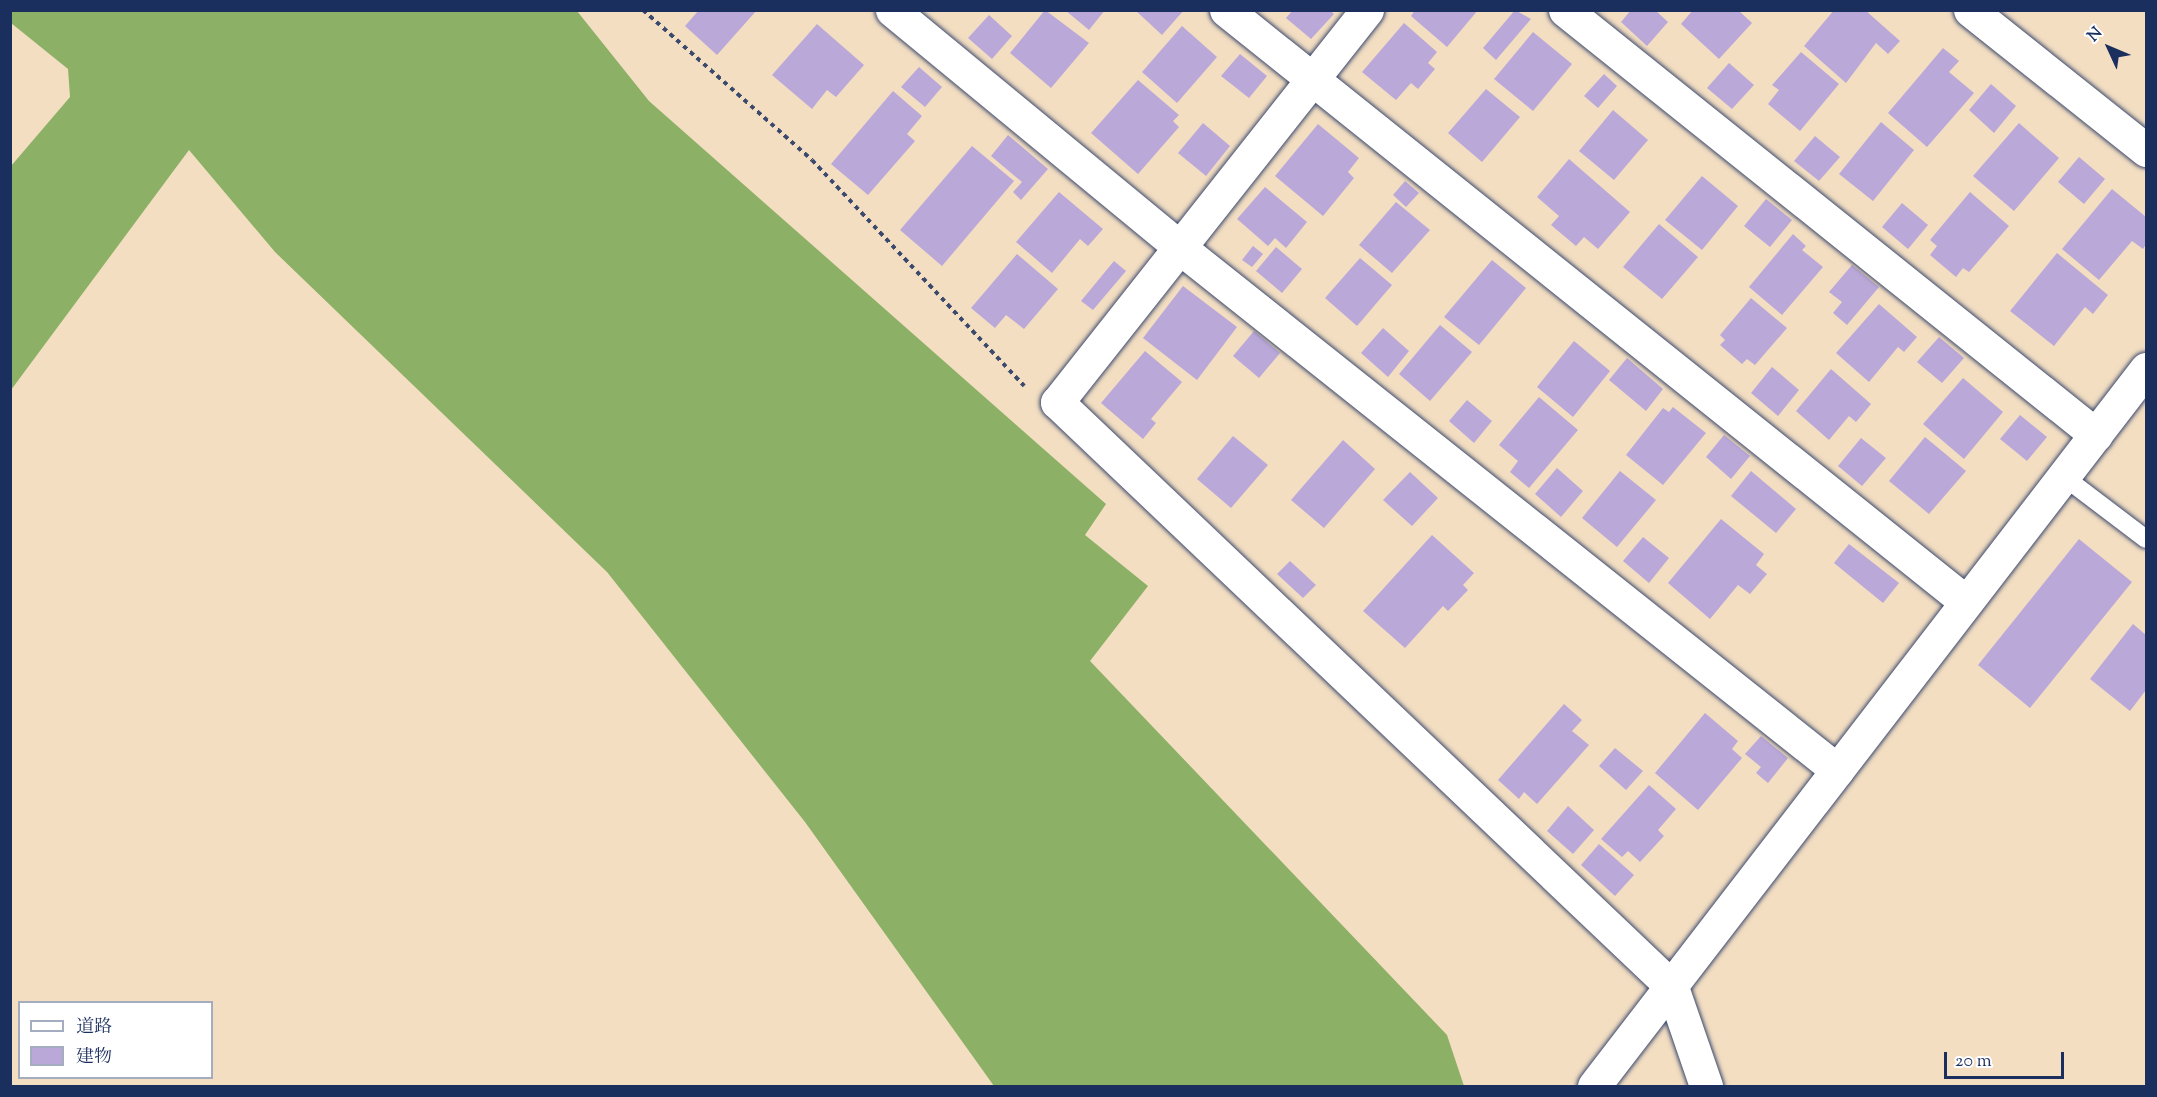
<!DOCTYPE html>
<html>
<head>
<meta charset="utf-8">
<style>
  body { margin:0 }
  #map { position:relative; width:2157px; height:1097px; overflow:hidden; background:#f3dec2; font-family:"Sorts Mill Goudy","Noto Serif JP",serif }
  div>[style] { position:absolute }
  .forest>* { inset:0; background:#8cb166 }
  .building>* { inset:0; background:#baa8d8 }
  .path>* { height:4px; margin-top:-2px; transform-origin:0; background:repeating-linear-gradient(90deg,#3b496d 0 4.5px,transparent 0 9px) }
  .roads { filter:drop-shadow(0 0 2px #3b496d) drop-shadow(0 0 2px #3b496d) }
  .lane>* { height:18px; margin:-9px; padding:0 9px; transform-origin:9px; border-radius:9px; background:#fff }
  .street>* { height:33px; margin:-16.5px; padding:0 16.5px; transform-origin:16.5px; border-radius:16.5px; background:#fff }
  span { translate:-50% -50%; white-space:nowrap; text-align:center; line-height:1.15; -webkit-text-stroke:5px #fff; paint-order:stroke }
  .frame { position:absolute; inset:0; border:12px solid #1b2f5e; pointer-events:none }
  .legend { position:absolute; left:18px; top:1001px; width:195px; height:78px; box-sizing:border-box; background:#fff; border:2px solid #a4acbf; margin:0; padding:8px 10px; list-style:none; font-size:18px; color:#1b2f5e }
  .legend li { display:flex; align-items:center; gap:12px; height:30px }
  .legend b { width:30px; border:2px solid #a4acbf }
  .north { position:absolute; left:2079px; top:18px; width:60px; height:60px; -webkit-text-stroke:4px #fff; paint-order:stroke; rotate:314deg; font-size:16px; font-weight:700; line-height:24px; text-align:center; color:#1b2f5e }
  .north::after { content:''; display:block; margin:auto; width:21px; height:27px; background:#1b2f5e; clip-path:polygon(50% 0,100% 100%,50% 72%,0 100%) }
  .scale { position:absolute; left:1944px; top:1052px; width:120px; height:27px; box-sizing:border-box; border:3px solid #1b2f5e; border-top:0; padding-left:8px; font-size:18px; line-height:21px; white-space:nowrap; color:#1b2f5e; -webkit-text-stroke:4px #fff; paint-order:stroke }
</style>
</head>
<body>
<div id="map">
  <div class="forest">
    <div style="clip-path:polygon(11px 10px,577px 11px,649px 101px,1106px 504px,1085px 535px,1148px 586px,1090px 661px,1447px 1035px,1464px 1086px,994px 1086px,805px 822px,607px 572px,275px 252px,189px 150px,11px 390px,11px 166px,70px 97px,68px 69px,11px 23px)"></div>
  </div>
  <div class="building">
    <div style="clip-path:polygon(699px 10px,757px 10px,717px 55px,685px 26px)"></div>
    <div style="clip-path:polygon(1045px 10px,1089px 43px,1051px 88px,1010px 53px)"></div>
    <div style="clip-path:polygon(1065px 10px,1105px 10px,1089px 30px)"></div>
    <div style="clip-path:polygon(1135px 10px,1184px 10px,1162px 35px)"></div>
    <div style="clip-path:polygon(1293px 10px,1330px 10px,1334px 14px,1311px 39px,1286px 18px)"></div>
    <div style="clip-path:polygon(1415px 10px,1478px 10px,1447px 47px,1411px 16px)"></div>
    <div style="clip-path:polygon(1515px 10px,1531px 19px,1496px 60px,1483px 48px)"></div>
    <div style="clip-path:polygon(1631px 10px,1655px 10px,1668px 22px,1647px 46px,1621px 22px)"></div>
    <div style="clip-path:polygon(1693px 10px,1738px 10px,1752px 23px,1719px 59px,1681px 24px)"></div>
    <div style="clip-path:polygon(1834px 10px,1865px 10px,1900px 41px,1888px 54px,1876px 43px,1846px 83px,1804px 46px)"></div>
    <div style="clip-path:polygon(989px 15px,1012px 36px,992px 59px,968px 38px)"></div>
    <div style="clip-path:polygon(1404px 23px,1437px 52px,1428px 63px,1435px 69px,1418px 89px,1411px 83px,1396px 100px,1362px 72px)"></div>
    <div style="clip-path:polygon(817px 24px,864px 65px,836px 97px,827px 90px,812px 109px,772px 75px)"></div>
    <div style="clip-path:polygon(1182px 26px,1217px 57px,1177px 103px,1142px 72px)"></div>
    <div style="clip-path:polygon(1533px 32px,1572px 64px,1533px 111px,1494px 79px)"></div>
    <div style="clip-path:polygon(1943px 48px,1959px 61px,1949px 72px,1974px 93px,1927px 147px,1888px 113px)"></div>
    <div style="clip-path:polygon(1801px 52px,1839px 84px,1800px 131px,1768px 104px,1779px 90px,1772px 85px)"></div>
    <div style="clip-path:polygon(1240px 54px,1267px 76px,1249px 98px,1221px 76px)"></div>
    <div style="clip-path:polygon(1729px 63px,1754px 85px,1732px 109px,1707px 88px)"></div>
    <div style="clip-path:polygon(919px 67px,942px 87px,925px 107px,901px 87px)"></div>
    <div style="clip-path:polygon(1604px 74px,1617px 86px,1598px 108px,1584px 96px)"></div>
    <div style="clip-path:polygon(1138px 80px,1179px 115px,1173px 121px,1179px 127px,1138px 174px,1091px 133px)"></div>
    <div style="clip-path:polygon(1991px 84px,2016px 106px,1994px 133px,1969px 110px)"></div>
    <div style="clip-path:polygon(1486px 89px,1520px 117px,1482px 162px,1448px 133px)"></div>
    <div style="clip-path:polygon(893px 91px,922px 116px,907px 134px,915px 141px,868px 195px,831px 164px)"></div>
    <div style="clip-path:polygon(1613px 110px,1648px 140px,1614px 180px,1579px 151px)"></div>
    <div style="clip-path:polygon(1881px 122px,1914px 150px,1873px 201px,1839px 174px)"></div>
    <div style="clip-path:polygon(1203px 123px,1230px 146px,1206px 176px,1178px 153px)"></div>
    <div style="clip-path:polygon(2019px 123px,2059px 158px,2014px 211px,1973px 176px)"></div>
    <div style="clip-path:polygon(1318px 124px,1359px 158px,1348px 172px,1354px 178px,1323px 216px,1275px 176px)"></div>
    <div style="clip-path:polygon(1008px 135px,1048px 169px,1021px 200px,1013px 192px,1022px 182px,991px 156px)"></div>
    <div style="clip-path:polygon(1815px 136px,1840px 157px,1819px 181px,1794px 161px)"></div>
    <div style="clip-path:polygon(972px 146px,1014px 181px,942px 266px,900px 230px)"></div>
    <div style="clip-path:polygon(2079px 157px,2105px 179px,2084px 204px,2058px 182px)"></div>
    <div style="clip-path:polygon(1569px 159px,1630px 212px,1598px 249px,1584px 237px,1576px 246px,1551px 225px,1559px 216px,1537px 197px)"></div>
    <div style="clip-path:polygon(1702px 176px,1738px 206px,1702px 250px,1665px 220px)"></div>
    <div style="clip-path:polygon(1405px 181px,1419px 193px,1406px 207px,1393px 195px)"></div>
    <div style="clip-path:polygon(1265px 187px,1307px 222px,1286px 248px,1275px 238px,1268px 246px,1237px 219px)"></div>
    <div style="clip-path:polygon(2112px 189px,2146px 217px,2146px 244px,2143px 249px,2132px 241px,2099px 280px,2062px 249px)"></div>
    <div style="clip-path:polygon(1059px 192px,1103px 229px,1088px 246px,1080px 239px,1052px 273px,1016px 242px)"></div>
    <div style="clip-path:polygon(1970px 192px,2009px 226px,1969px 272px,1963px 268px,1956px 277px,1930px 255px,1937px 246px,1930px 240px)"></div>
    <div style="clip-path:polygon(1766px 199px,1792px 220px,1770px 247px,1744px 226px)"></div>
    <div style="clip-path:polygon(1396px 202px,1430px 230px,1392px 273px,1359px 245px)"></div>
    <div style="clip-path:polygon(1902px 203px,1928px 225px,1908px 249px,1882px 227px)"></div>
    <div style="clip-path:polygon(1659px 224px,1698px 257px,1662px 299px,1623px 267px)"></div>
    <div style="clip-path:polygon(1793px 234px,1806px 246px,1802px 250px,1823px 267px,1782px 315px,1749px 287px)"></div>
    <div style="clip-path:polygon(1253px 246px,1263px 254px,1252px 267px,1242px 260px)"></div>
    <div style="clip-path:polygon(1276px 247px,1302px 269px,1282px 293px,1256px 271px)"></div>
    <div style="clip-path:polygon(2057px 253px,2108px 295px,2093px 314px,2085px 307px,2054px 346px,2010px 311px)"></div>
    <div style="clip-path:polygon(1017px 254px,1058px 289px,1024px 329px,1006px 315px,995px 328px,971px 308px)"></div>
    <div style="clip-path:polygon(1360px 258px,1392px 285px,1357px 326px,1325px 298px)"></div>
    <div style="clip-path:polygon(1492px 260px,1526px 288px,1479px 345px,1444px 317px)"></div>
    <div style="clip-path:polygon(1114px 261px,1126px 271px,1093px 310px,1081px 301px)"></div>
    <div style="clip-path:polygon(1852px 265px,1879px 287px,1847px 325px,1833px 313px,1842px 302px,1829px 292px)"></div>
    <div style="clip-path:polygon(1183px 286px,1237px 327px,1197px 380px,1143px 338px)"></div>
    <div style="clip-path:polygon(1751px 298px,1787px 328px,1755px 365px,1747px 359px,1742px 364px,1720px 345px,1725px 340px,1720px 335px)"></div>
    <div style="clip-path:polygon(1879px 304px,1917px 337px,1904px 352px,1898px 347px,1869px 382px,1836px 353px)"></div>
    <div style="clip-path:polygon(1440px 325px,1472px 352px,1430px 401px,1399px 374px)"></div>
    <div style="clip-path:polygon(1383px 328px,1409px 351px,1388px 377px,1361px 353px)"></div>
    <div style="clip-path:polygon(1254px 331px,1280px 353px,1259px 378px,1233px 356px)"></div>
    <div style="clip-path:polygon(1939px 337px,1964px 358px,1942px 383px,1917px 362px)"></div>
    <div style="clip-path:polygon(1574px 341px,1610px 371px,1573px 417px,1537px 387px)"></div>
    <div style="clip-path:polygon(1145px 351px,1182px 382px,1151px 419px,1156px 423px,1143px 439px,1101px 403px)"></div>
    <div style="clip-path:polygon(1627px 358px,1663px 389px,1646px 411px,1609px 380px)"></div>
    <div style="clip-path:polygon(1772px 367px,1799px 390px,1778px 416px,1751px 393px)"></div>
    <div style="clip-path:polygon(1831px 369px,1871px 404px,1856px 422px,1849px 416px,1829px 440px,1796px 411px)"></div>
    <div style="clip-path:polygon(1963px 378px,2003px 412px,1964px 459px,1923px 424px)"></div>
    <div style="clip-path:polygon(1539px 397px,1578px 430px,1529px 488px,1510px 472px,1518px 461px,1499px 445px)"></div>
    <div style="clip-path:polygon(1467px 400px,1492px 421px,1474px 443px,1449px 421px)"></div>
    <div style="clip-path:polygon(1673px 407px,1706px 433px,1663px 485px,1626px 455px,1663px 408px,1669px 412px)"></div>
    <div style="clip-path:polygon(2020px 415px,2047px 437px,2027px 461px,2000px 439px)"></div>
    <div style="clip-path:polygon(1724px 435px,1750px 456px,1731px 479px,1706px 457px)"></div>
    <div style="clip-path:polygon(1233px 436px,1268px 465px,1231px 508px,1197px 479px)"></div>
    <div style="clip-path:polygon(1925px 437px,1966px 471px,1929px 514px,1889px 481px)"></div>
    <div style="clip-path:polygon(1861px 438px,1886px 458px,1862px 486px,1838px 466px)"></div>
    <div style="clip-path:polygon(1343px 440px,1375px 469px,1324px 528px,1291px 500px)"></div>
    <div style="clip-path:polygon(1557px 468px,1583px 491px,1561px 517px,1535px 494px)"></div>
    <div style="clip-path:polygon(1620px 471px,1656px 500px,1617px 547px,1582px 518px)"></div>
    <div style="clip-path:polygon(1751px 471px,1796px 509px,1776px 533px,1731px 496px)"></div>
    <div style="clip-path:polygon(1410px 472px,1438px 498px,1412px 526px,1383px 500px)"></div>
    <div style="clip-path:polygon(1721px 519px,1764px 554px,1756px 565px,1767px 574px,1750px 594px,1738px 585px,1710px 619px,1668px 583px)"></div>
    <div style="clip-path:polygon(1432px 535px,1474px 573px,1463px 585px,1468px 590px,1448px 611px,1443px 606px,1405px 648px,1363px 611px)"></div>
    <div style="clip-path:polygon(1643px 537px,1669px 558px,1649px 583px,1623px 561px)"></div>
    <div style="clip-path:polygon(2079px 539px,2132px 582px,2030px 708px,1978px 665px)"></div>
    <div style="clip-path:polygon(1849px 544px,1899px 583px,1883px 603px,1834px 563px)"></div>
    <div style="clip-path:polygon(1290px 561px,1316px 585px,1303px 598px,1277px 574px)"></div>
    <div style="clip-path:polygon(2133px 624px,2146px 635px,2146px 690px,2130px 711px,2090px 679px)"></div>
    <div style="clip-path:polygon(1564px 704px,1582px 720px,1572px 731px,1589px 745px,1537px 804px,1524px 792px,1519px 799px,1498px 780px)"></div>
    <div style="clip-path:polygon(1705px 713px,1738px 741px,1732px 749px,1742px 758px,1698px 810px,1655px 773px)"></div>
    <div style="clip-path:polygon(1761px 736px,1788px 758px,1768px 783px,1756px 773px,1761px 767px,1745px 754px)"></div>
    <div style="clip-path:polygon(1615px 748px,1643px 771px,1626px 790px,1599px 766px)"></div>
    <div style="clip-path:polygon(1649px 785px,1676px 809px,1658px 830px,1664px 836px,1640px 862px,1628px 851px,1622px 857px,1601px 839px)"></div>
    <div style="clip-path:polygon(1568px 806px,1594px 830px,1573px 854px,1547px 831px)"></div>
    <div style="clip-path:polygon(1599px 844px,1634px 875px,1615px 896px,1581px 865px)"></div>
  </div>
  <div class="path">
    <div style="left:643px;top:10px;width:226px;rotate:41.6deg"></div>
    <div style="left:812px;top:160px;width:310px;rotate:46.8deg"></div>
  </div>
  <div class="roads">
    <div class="lane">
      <div style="left:2063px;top:476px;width:104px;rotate:37.2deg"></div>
    </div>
    <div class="street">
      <div style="left:892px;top:10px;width:372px;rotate:39.5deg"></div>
      <div style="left:1179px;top:247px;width:841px;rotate:38.48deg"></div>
      <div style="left:1226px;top:10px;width:946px;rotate:38.65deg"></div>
      <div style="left:1367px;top:10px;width:500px;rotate:128.3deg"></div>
      <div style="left:1057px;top:402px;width:849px;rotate:43.57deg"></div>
      <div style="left:1672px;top:987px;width:105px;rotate:71deg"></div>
      <div style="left:1565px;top:10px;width:680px;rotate:38.67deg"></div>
      <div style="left:1970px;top:10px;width:225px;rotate:38.5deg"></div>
      <div style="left:1594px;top:1086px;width:905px;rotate:-52.41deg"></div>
    </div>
  </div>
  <div class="frame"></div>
  <ul class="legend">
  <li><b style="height:8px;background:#fff"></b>道路</li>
  <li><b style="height:16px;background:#baa8d8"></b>建物</li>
  </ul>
  <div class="north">N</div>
  <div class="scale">20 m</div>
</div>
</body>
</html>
